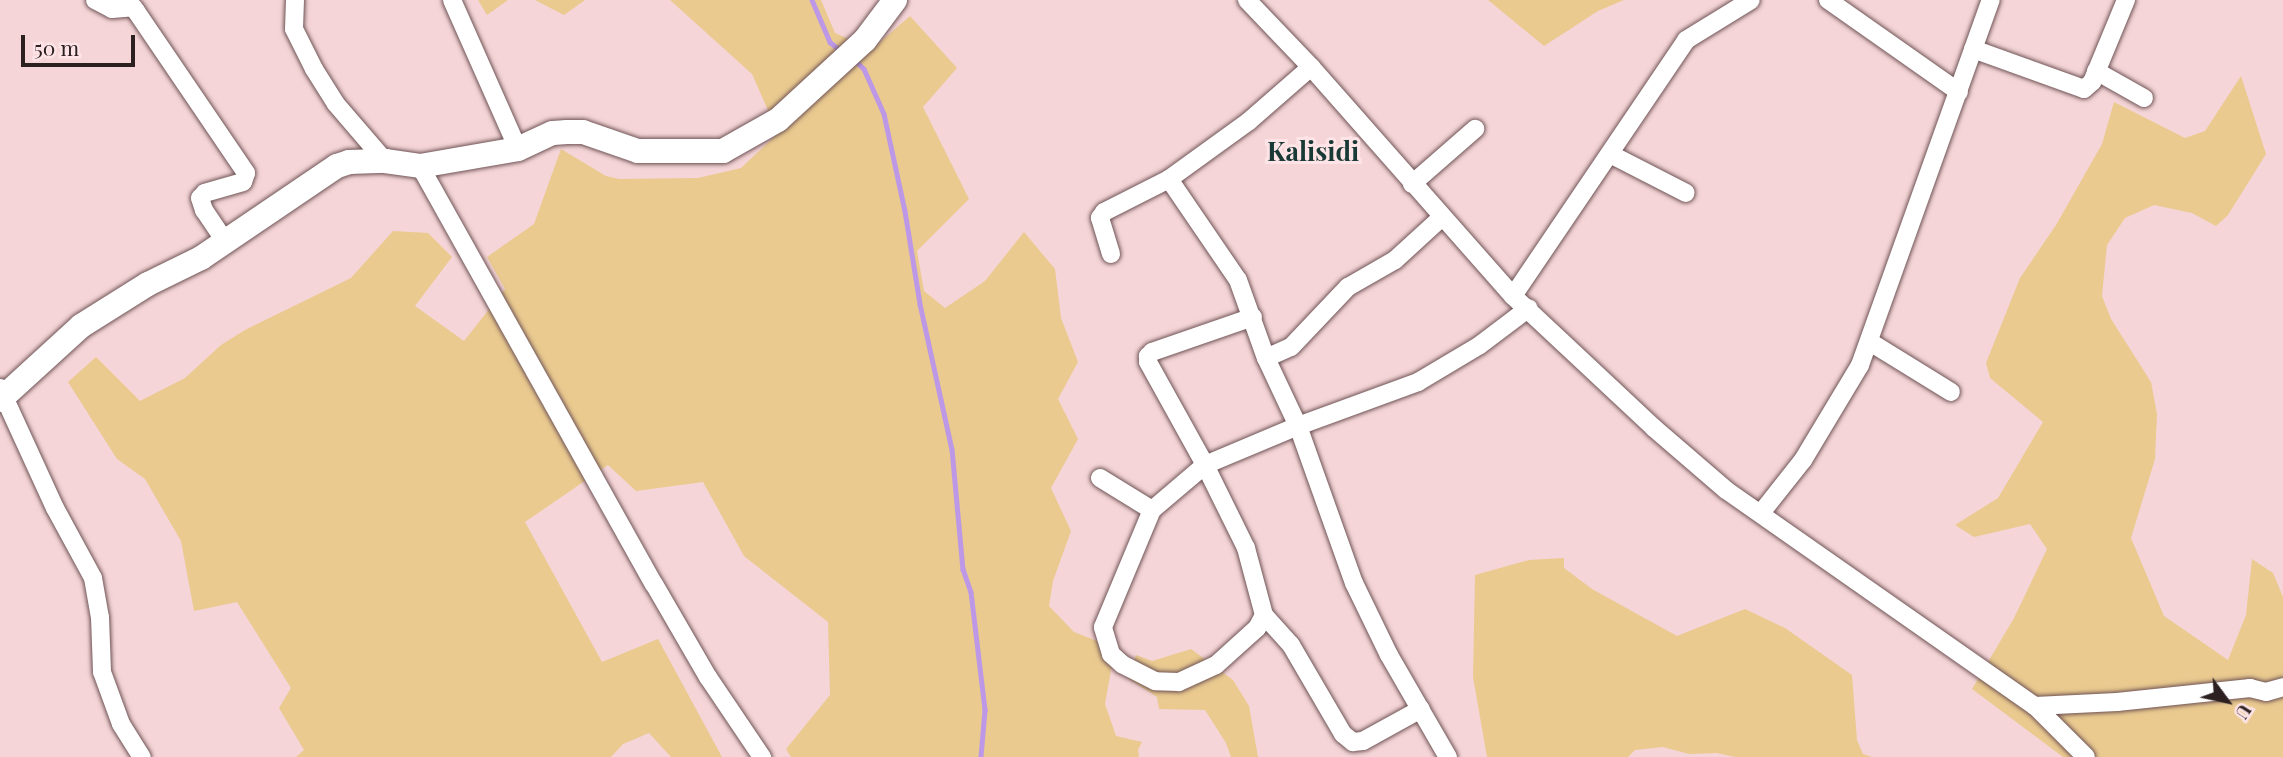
<!DOCTYPE html>
<html>
<head>
<meta charset="utf-8">
<style>
  body { margin:0 }
  #map { position:relative; width:2283px; height:757px; overflow:hidden; background:#f5d5d7; font-family:"Playfair Display",serif }
  div>[style] { position:absolute }
  .green>* { inset:0; background:#eaca8f }
  .stream>* { height:4.5px; margin:-2.25px; padding:0 2.25px; transform-origin:2.25px; border-radius:2.25px; background:#bd98e6 }
  .roads { filter:drop-shadow(0 0 2px #6f5456) drop-shadow(0 0 2px #6f5456) }
  .street>* { height:18px; margin:-9px; padding:0 9px; transform-origin:9px; border-radius:9px; background:#fff }
  .secondary>* { height:24px; margin:-12px; padding:0 12px; transform-origin:12px; border-radius:12px; background:#fff }
  span { translate:-50% -50%; white-space:nowrap; text-align:center; line-height:1.15; -webkit-text-stroke:6px #fee4e6; paint-order:stroke }
  .quarter-label { font-size:26px; color:#183935; font-weight:700 }
  .north { position:absolute; left:2192px; top:666px; width:70px; height:70px; -webkit-text-stroke:5px #fee4e6; paint-order:stroke; rotate:123deg; font-size:19px; font-weight:700; line-height:28px; text-align:center; color:#2c2021 }
  .north::after { content:''; display:block; margin:auto; width:24px; height:32px; background:#2c2021; clip-path:polygon(50% 0,100% 100%,50% 72%,0 100%) }
  .scale { position:absolute; left:21px; top:35px; width:114px; height:32px; box-sizing:border-box; border:4px solid #2c2021; border-top:0; padding-left:9px; font-size:21px; line-height:24px; white-space:nowrap; color:#2c2021; -webkit-text-stroke:5px #fee4e6; paint-order:stroke }
</style>
</head>
<body>
<div id="map">
  <div class="green">
    <div style="clip-path:polygon(478px 0,508px 0,487px 15px)"></div>
    <div style="clip-path:polygon(535px 0,585px 0,564px 15px)"></div>
    <div style="clip-path:polygon(670px 0,821px 0,835px 33px,872px 49px,910px 16px,957px 68px,923px 107px,969px 199px,917px 251px,924px 291px,945px 308px,985px 281px,1024px 232px,1055px 269px,1061px 318px,1078px 362px,1058px 399px,1078px 439px,1051px 488px,1071px 531px,1053px 581px,1049px 606px,1074px 632px,1115px 648px,1105px 704px,1116px 736px,1142px 742px,1138px 750px,1139px 757px,791px 757px,786px 749px,830px 695px,828px 622px,744px 556px,703px 482px,636px 491px,608px 465px,525px 522px,602px 662px,658px 639px,722px 757px,671px 757px,649px 733px,623px 744px,611px 757px,296px 757px,304px 750px,279px 708px,291px 688px,237px 602px,194px 611px,181px 541px,145px 479px,117px 459px,68px 382px,96px 357px,140px 401px,185px 378px,221px 345px,245px 330px,351px 278px,393px 231px,428px 233px,452px 257px,415px 306px,464px 341px,505px 289px,487px 257px,534px 224px,561px 149px,606px 176px,619px 179px,698px 178px,741px 168px,778px 133px,752px 74px)"></div>
    <div style="clip-path:polygon(1488px 0,1624px 0,1598px 11px,1544px 46px)"></div>
    <div style="clip-path:polygon(2241px 76px,2266px 154px,2228px 215px,2216px 226px,2192px 213px,2154px 205px,2125px 218px,2107px 245px,2102px 296px,2111px 319px,2151px 382px,2157px 414px,2155px 459px,2131px 538px,2164px 616px,2228px 660px,2246px 615px,2252px 559px,2273px 573px,2283px 597px,2283px 757px,2063px 757px,1972px 689px,2014px 618px,2047px 549px,2030px 524px,1974px 537px,1955px 525px,1998px 498px,2043px 422px,1990px 378px,1986px 363px,2020px 278px,2056px 225px,2102px 144px,2114px 102px,2185px 138px,2205px 131px)"></div>
    <div style="clip-path:polygon(1564px 558px,1564px 568px,1592px 589px,1677px 636px,1745px 609px,1785px 628px,1852px 675px,1857px 740px,1863px 754px,1872px 757px,1735px 757px,1717px 753px,1689px 754px,1663px 747px,1635px 750px,1628px 757px,1487px 757px,1473px 677px,1475px 575px,1529px 560px)"></div>
    <div style="clip-path:polygon(1191px 649px,1233px 680px,1249px 706px,1258px 757px,1231px 757px,1226px 743px,1205px 710px,1159px 709px,1157px 697px,1127px 678px,1136px 655px,1152px 661px)"></div>
  </div>
  <div class="stream">
    <div style="left:812px;top:0;width:46px;rotate:66.8deg"></div>
    <div style="left:830px;top:42px;width:13px;rotate:39deg"></div>
    <div style="left:856px;top:61px;width:11px;rotate:45deg"></div>
    <div style="left:864px;top:69px;width:49px;rotate:66deg"></div>
    <div style="left:884px;top:114px;width:99px;rotate:77.8deg"></div>
    <div style="left:905px;top:211px;width:94px;rotate:80.8deg"></div>
    <div style="left:920px;top:304px;width:148px;rotate:77.6deg"></div>
    <div style="left:952px;top:449px;width:121px;rotate:84.8deg"></div>
    <div style="left:963px;top:569px;width:24px;rotate:71deg"></div>
    <div style="left:971px;top:592px;width:119px;rotate:83.2deg"></div>
    <div style="left:985px;top:710px;width:47px;rotate:94.9deg"></div>
  </div>
  <div class="roads">
    <div class="street">
      <div style="left:95px;top:0;width:19px;rotate:28deg"></div>
      <div style="left:112px;top:9px;width:21px;rotate:-5deg"></div>
      <div style="left:133px;top:7px;width:5px;rotate:53deg"></div>
      <div style="left:136px;top:11px;width:196px;rotate:55.8deg"></div>
      <div style="left:246px;top:173px;width:9px;rotate:108deg"></div>
      <div style="left:243px;top:182px;width:40px;rotate:164deg"></div>
      <div style="left:205px;top:193px;width:7px;rotate:135deg"></div>
      <div style="left:200px;top:198px;width:13px;rotate:72deg"></div>
      <div style="left:204px;top:210px;width:37px;rotate:56deg"></div>
      <div style="left:295px;top:0;width:29px;rotate:92deg"></div>
      <div style="left:294px;top:29px;width:45px;rotate:63.4deg"></div>
      <div style="left:314px;top:69px;width:41px;rotate:57.8deg"></div>
      <div style="left:336px;top:104px;width:75px;rotate:49.3deg"></div>
      <div style="left:452px;top:0;width:163px;rotate:66.1deg"></div>
      <div style="left:1247px;top:0;width:93px;rotate:46.3deg"></div>
      <div style="left:1311px;top:67px;width:305px;rotate:48.6deg"></div>
      <div style="left:1513px;top:296px;width:193px;rotate:43.1deg"></div>
      <div style="left:1654px;top:428px;width:95px;rotate:40.7deg"></div>
      <div style="left:1726px;top:490px;width:377px;rotate:35deg"></div>
      <div style="left:2035px;top:706px;width:72px;rotate:45deg"></div>
      <div style="left:1828px;top:0;width:160px;rotate:35.1deg"></div>
      <div style="left:1973px;top:49px;width:118px;rotate:19.8deg"></div>
      <div style="left:2084px;top:89px;width:11px;rotate:-41deg"></div>
      <div style="left:2092px;top:82px;width:89px;rotate:-67.5deg"></div>
      <div style="left:2096px;top:71px;width:55px;rotate:29.4deg"></div>
      <div style="left:1610px;top:154px;width:85px;rotate:27.2deg"></div>
      <div style="left:420px;top:166px;width:479px;rotate:60.8deg"></div>
      <div style="left:654px;top:584px;width:108px;rotate:59.9deg"></div>
      <div style="left:708px;top:677px;width:97px;rotate:56deg"></div>
      <div style="left:1169px;top:179px;width:122px;rotate:55.7deg"></div>
      <div style="left:1238px;top:280px;width:83px;rotate:70.3deg"></div>
      <div style="left:1266px;top:358px;width:75px;rotate:64.8deg"></div>
      <div style="left:1298px;top:426px;width:167px;rotate:70.4deg"></div>
      <div style="left:1354px;top:583px;width:80px;rotate:64.1deg"></div>
      <div style="left:1389px;top:655px;width:118px;rotate:60deg"></div>
      <div style="left:1412px;top:184px;width:84px;rotate:-41.1deg"></div>
      <div style="left:1111px;top:254px;width:38px;rotate:-107deg"></div>
      <div style="left:1100px;top:218px;width:7px;rotate:-56deg"></div>
      <div style="left:1104px;top:212px;width:73px;rotate:-26.9deg"></div>
      <div style="left:1169px;top:179px;width:99px;rotate:-35.9deg"></div>
      <div style="left:1249px;top:121px;width:82px;rotate:-41.1deg"></div>
      <div style="left:1513px;top:296px;width:309px;rotate:-55.9deg"></div>
      <div style="left:1686px;top:40px;width:76px;rotate:-31.6deg"></div>
      <div style="left:1253px;top:317px;width:107px;rotate:160.9deg"></div>
      <div style="left:1152px;top:352px;width:6px;rotate:135deg"></div>
      <div style="left:1148px;top:356px;width:6px;rotate:90deg"></div>
      <div style="left:1148px;top:362px;width:118px;rotate:61deg"></div>
      <div style="left:1205px;top:465px;width:93px;rotate:63.7deg"></div>
      <div style="left:1246px;top:548px;width:69px;rotate:75deg"></div>
      <div style="left:1264px;top:615px;width:15px;rotate:118deg"></div>
      <div style="left:1257px;top:628px;width:55px;rotate:137.9deg"></div>
      <div style="left:1216px;top:665px;width:41px;rotate:155.3deg"></div>
      <div style="left:1179px;top:682px;width:24px;rotate:-178deg"></div>
      <div style="left:1155px;top:681px;width:37px;rotate:-153deg"></div>
      <div style="left:1122px;top:664px;width:15px;rotate:-138deg"></div>
      <div style="left:1111px;top:654px;width:28px;rotate:-107deg"></div>
      <div style="left:1103px;top:627px;width:127px;rotate:-67.3deg"></div>
      <div style="left:1152px;top:510px;width:70px;rotate:-40.3deg"></div>
      <div style="left:1205px;top:465px;width:101px;rotate:-22.8deg"></div>
      <div style="left:1298px;top:426px;width:128px;rotate:-20.1deg"></div>
      <div style="left:1418px;top:382px;width:72px;rotate:-30.8deg"></div>
      <div style="left:1480px;top:345px;width:61px;rotate:-37.1deg"></div>
      <div style="left:1870px;top:342px;width:95px;rotate:31.7deg"></div>
      <div style="left:1266px;top:358px;width:27px;rotate:-24deg"></div>
      <div style="left:1291px;top:347px;width:83px;rotate:-46.5deg"></div>
      <div style="left:1348px;top:287px;width:54px;rotate:-29.9deg"></div>
      <div style="left:1395px;top:260px;width:64px;rotate:-42.5deg"></div>
      <div style="left:0;top:388px;width:132px;rotate:65.4deg"></div>
      <div style="left:55px;top:508px;width:80px;rotate:61.5deg"></div>
      <div style="left:93px;top:578px;width:40px;rotate:80deg"></div>
      <div style="left:100px;top:617px;width:55px;rotate:87.9deg"></div>
      <div style="left:102px;top:672px;width:55px;rotate:69.9deg"></div>
      <div style="left:121px;top:724px;width:39px;rotate:58deg"></div>
      <div style="left:1100px;top:478px;width:61px;rotate:31.6deg"></div>
      <div style="left:1761px;top:513px;width:68px;rotate:-51.6deg"></div>
      <div style="left:1803px;top:460px;width:111px;rotate:-59deg"></div>
      <div style="left:1860px;top:365px;width:388px;rotate:-70.3deg"></div>
      <div style="left:1264px;top:615px;width:40px;rotate:48deg"></div>
      <div style="left:1291px;top:645px;width:103px;rotate:59.7deg"></div>
      <div style="left:1343px;top:734px;width:13px;rotate:39deg"></div>
      <div style="left:1353px;top:742px;width:10px;rotate:-6deg"></div>
      <div style="left:1363px;top:741px;width:66px;rotate:-28.9deg"></div>
      <div style="left:2035px;top:706px;width:82px;rotate:-2.8deg"></div>
      <div style="left:2117px;top:702px;width:134px;rotate:-6deg"></div>
      <div style="left:2250px;top:688px;width:16px;rotate:14deg"></div>
      <div style="left:2266px;top:692px;width:18px;rotate:-16deg"></div>
    </div>
    <div class="secondary">
      <div style="left:0;top:400px;width:110px;rotate:-42.4deg"></div>
      <div style="left:81px;top:326px;width:79px;rotate:-32.1deg"></div>
      <div style="left:148px;top:284px;width:59px;rotate:-26.1deg"></div>
      <div style="left:201px;top:258px;width:164px;rotate:-34.1deg"></div>
      <div style="left:337px;top:166px;width:13px;rotate:-18deg"></div>
      <div style="left:349px;top:162px;width:36px;rotate:-2deg"></div>
      <div style="left:385px;top:161px;width:35px;rotate:8deg"></div>
      <div style="left:420px;top:166px;width:99px;rotate:-9.8deg"></div>
      <div style="left:518px;top:149px;width:38px;rotate:-25deg"></div>
      <div style="left:553px;top:133px;width:14px;rotate:-4deg"></div>
      <div style="left:567px;top:132px;width:16px"></div>
      <div style="left:583px;top:132px;width:58px;rotate:19.1deg"></div>
      <div style="left:638px;top:151px;width:85px"></div>
      <div style="left:723px;top:151px;width:63px;rotate:-29.4deg"></div>
      <div style="left:778px;top:120px;width:118px;rotate:-42.6deg"></div>
      <div style="left:865px;top:40px;width:50px;rotate:-53.1deg"></div>
    </div>
  </div>
  <div class="quarter-label">
    <span style="left:1313px;top:151px">Kalisidi</span>
  </div>
  <div class="north">U</div>
  <div class="scale">50 m</div>
</div>
</body>
</html>
